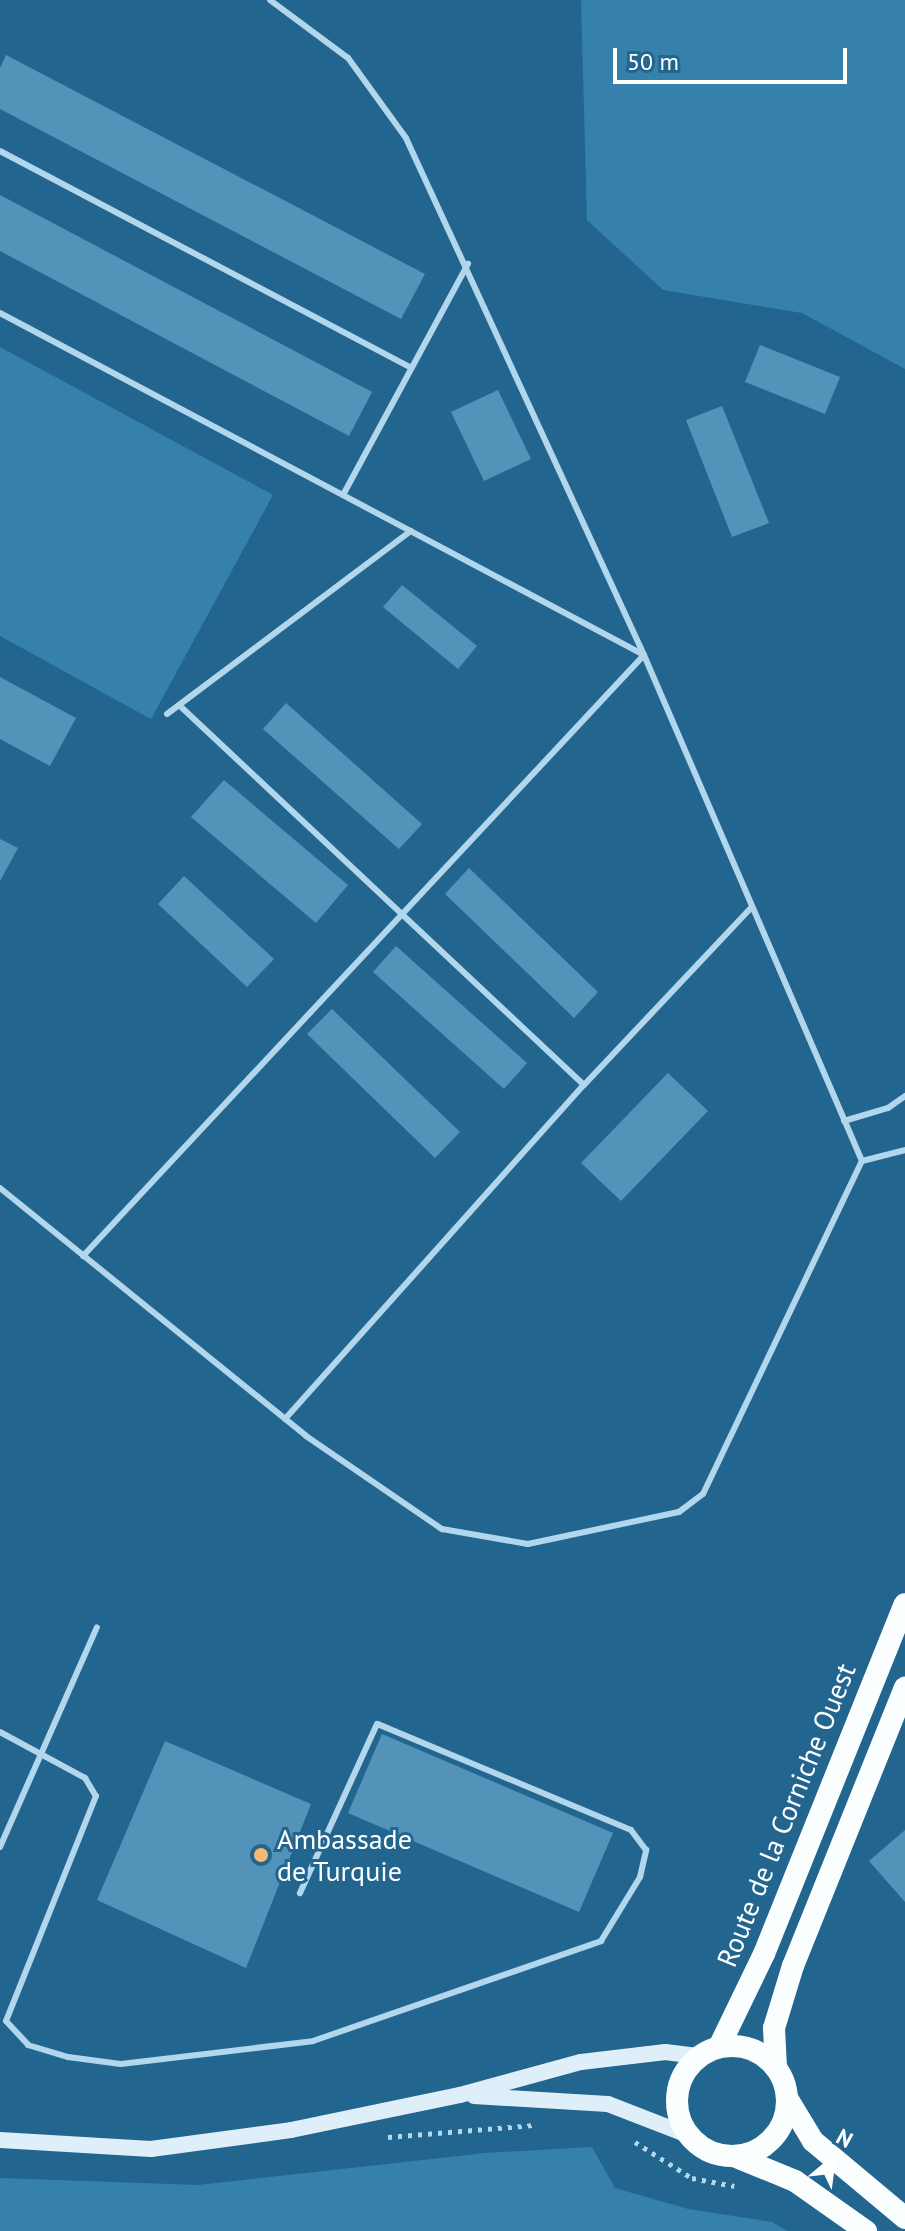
<!DOCTYPE html>
<html>
<head>
<meta charset="utf-8">
<style>
  body { margin:0 }
  #map { position:relative; width:905px; height:2231px; overflow:hidden; background:#22668f; font-family:"PT Sans",sans-serif }
  div>[style] { position:absolute }
  .green>* { inset:0; background:#3681ac }
  .building>* { inset:0; background:#5393b9 }
  .path>* { height:5px; margin-top:-2.5px; transform-origin:0; background:repeating-linear-gradient(90deg,#b2d7ec 0 4px,transparent 0 10px) }
  .service>* { height:6px; margin:-3px; padding:0 3px; transform-origin:3px; border-radius:3px; background:#b2d7ec }
  .secondary>* { height:16px; margin:-8px; padding:0 8px; transform-origin:8px; border-radius:8px; background:#deeff9 }
  .trunk>* { height:22px; margin:-11px; padding:0 11px; transform-origin:11px; border-radius:11px; background:#fbfeff }
  .trunk>.ring { margin:-11px; padding:0; box-sizing:content-box; background:none; border:22px solid #fbfeff; border-radius:50% }
  .dots>* { width:22px; height:22px; translate:-50% -50%; box-sizing:border-box; border:4px solid #22668f; border-radius:50% }
  span { translate:-50% -50%; white-space:nowrap; text-align:center; line-height:1.15; -webkit-text-stroke:6px #22668f; paint-order:stroke }
  .street-label { font-size:28px; color:#fff }
  .poi-label { font-size:28px; color:#fff }
  .left { translate:0 -50%; text-align:left }
  .north { position:absolute; left:793px; top:2119px; width:80px; height:80px; -webkit-text-stroke:6px #22668f; paint-order:stroke; rotate:29deg; font-size:22px; font-weight:700; line-height:32px; text-align:center; color:#fff }
  .north::after { content:''; display:block; margin:auto; width:28px; height:36px; background:#fff; clip-path:polygon(50% 0,100% 100%,50% 72%,0 100%) }
  .scale { position:absolute; left:613px; top:48px; width:234px; height:36px; box-sizing:border-box; border:4px solid #fff; border-top:0; padding-left:10px; font-size:24px; line-height:28px; white-space:nowrap; color:#fff; -webkit-text-stroke:6px #22668f; paint-order:stroke }
</style>
</head>
<body>
<div id="map">
  <div class="green">
    <div style="clip-path:polygon(581px 0,905px 0,905px 369px,802px 313px,663px 290px,587px 220px)"></div>
    <div style="clip-path:polygon(0 347px,273px 495px,151px 719px,0 636px)"></div>
    <div style="clip-path:polygon(592px 2147px,615px 2188px,688px 2209px,772px 2222px,787px 2231px,0 2231px,0 2178px,198px 2185px,485px 2153px)"></div>
  </div>
  <div class="building">
    <div style="clip-path:polygon(6px 55px,425px 274px,401px 319px,0 109px,0 68px)"></div>
    <div style="clip-path:polygon(0 195px,372px 392px,349px 436px,0 251px)"></div>
    <div style="clip-path:polygon(760px 345px,840px 377px,825px 414px,745px 382px)"></div>
    <div style="clip-path:polygon(498px 390px,531px 459px,484px 481px,451px 412px)"></div>
    <div style="clip-path:polygon(722px 406px,769px 523px,732px 537px,686px 420px)"></div>
    <div style="clip-path:polygon(402px 585px,477px 646px,458px 669px,383px 607px)"></div>
    <div style="clip-path:polygon(0 677px,76px 718px,50px 766px,0 739px)"></div>
    <div style="clip-path:polygon(286px 703px,422px 824px,399px 849px,263px 729px)"></div>
    <div style="clip-path:polygon(224px 780px,348px 885px,316px 923px,191px 817px)"></div>
    <div style="clip-path:polygon(0 839px,18px 848px,0 881px)"></div>
    <div style="clip-path:polygon(469px 868px,598px 992px,574px 1018px,445px 894px)"></div>
    <div style="clip-path:polygon(184px 876px,274px 959px,247px 987px,158px 904px)"></div>
    <div style="clip-path:polygon(396px 946px,527px 1063px,504px 1089px,373px 972px)"></div>
    <div style="clip-path:polygon(332px 1009px,460px 1132px,435px 1158px,307px 1034px)"></div>
    <div style="clip-path:polygon(668px 1073px,708px 1111px,621px 1201px,581px 1163px)"></div>
    <div style="clip-path:polygon(382px 1734px,613px 1833px,579px 1912px,348px 1813px)"></div>
    <div style="clip-path:polygon(165px 1741px,311px 1804px,246px 1968px,97px 1900px)"></div>
    <div style="clip-path:polygon(905px 1830px,905px 1902px,869px 1861px)"></div>
  </div>
  <div class="path">
    <div style="left:388px;top:2137px;width:145px;rotate:-4.7deg"></div>
    <div style="left:635px;top:2142px;width:67px;rotate:32.3deg"></div>
    <div style="left:692px;top:2178px;width:43px;rotate:10.8deg"></div>
  </div>
  <div class="service">
    <div style="left:0;top:151px;width:465px;rotate:27.8deg"></div>
    <div style="left:0;top:313px;width:729px;rotate:27.97deg"></div>
    <div style="left:343px;top:495px;width:263px;rotate:-61.6deg"></div>
    <div style="left:179px;top:705px;width:555px;rotate:43.18deg"></div>
    <div style="left:167px;top:714px;width:305px;rotate:-36.9deg"></div>
    <div style="left:844px;top:1121px;width:46px;rotate:-16.5deg"></div>
    <div style="left:888px;top:1108px;width:21px;rotate:-35deg"></div>
    <div style="left:862px;top:1161px;width:44px;rotate:-14.3deg"></div>
    <div style="left:0;top:1188px;width:394px;rotate:39deg"></div>
    <div style="left:306px;top:1436px;width:165px;rotate:34.4deg"></div>
    <div style="left:442px;top:1529px;width:87px;rotate:9.9deg"></div>
    <div style="left:528px;top:1544px;width:154px;rotate:-12deg"></div>
    <div style="left:679px;top:1512px;width:30px;rotate:-37deg"></div>
    <div style="left:703px;top:1494px;width:369px;rotate:-64.5deg"></div>
    <div style="left:862px;top:1161px;width:551px;rotate:-113.31deg"></div>
    <div style="left:644px;top:655px;width:569px;rotate:-114.72deg"></div>
    <div style="left:406px;top:138px;width:99px;rotate:-125.9deg"></div>
    <div style="left:348px;top:58px;width:97px;rotate:-143.4deg"></div>
    <div style="left:83px;top:1256px;width:822px;rotate:-46.97deg"></div>
    <div style="left:285px;top:1419px;width:448px;rotate:-48.2deg"></div>
    <div style="left:584px;top:1085px;width:245px;rotate:-46.7deg"></div>
    <div style="left:0;top:1732px;width:97px;rotate:28.4deg"></div>
    <div style="left:85px;top:1778px;width:21px;rotate:59deg"></div>
    <div style="left:96px;top:1796px;width:242px;rotate:111.8deg"></div>
    <div style="left:6px;top:2021px;width:33px;rotate:47deg"></div>
    <div style="left:28px;top:2045px;width:42px;rotate:16.7deg"></div>
    <div style="left:68px;top:2057px;width:53px;rotate:7.5deg"></div>
    <div style="left:121px;top:2064px;width:193px;rotate:-6.8deg"></div>
    <div style="left:313px;top:2041px;width:305px;rotate:-19.1deg"></div>
    <div style="left:601px;top:1941px;width:75px;rotate:-58.6deg"></div>
    <div style="left:640px;top:1877px;width:28px;rotate:-77deg"></div>
    <div style="left:646px;top:1850px;width:25px;rotate:-127deg"></div>
    <div style="left:631px;top:1830px;width:275px;rotate:-157.3deg"></div>
    <div style="left:377px;top:1724px;width:186px;rotate:114.5deg"></div>
    <div style="left:0;top:1847px;width:240px;rotate:-66.2deg"></div>
  </div>
  <div class="secondary">
    <div style="left:474px;top:2096px;width:134px;rotate:3.4deg"></div>
    <div style="left:608px;top:2104px;width:86px;rotate:21.2deg"></div>
    <div style="left:0;top:2140px;width:151px;rotate:3.4deg"></div>
    <div style="left:151px;top:2149px;width:141px;rotate:-7.7deg"></div>
    <div style="left:291px;top:2130px;width:173px;rotate:-11.7deg"></div>
    <div style="left:460px;top:2095px;width:125px;rotate:-15.3deg"></div>
    <div style="left:581px;top:2062px;width:85px;rotate:-6.8deg"></div>
    <div style="left:665px;top:2052px;width:35px;rotate:7deg"></div>
  </div>
  <div class="trunk">
    <div class="ring" style="left:677px;top:2046px;width:88px;height:88px"></div>
    <div style="left:719px;top:2047px;width:103px;rotate:-64.2deg"></div>
    <div style="left:764px;top:1954px;width:377px;rotate:-68.1deg"></div>
    <div style="left:776px;top:2068px;width:40px;rotate:-92.9deg"></div>
    <div style="left:774px;top:2028px;width:65px;rotate:-73deg"></div>
    <div style="left:793px;top:1966px;width:300px;rotate:-68.1deg"></div>
    <div style="left:787px;top:2098px;width:50px;rotate:58.8deg"></div>
    <div style="left:813px;top:2141px;width:120px;rotate:39.9deg"></div>
    <div style="left:734px;top:2156px;width:66px;rotate:22.3deg"></div>
    <div style="left:795px;top:2181px;width:87px;rotate:35.2deg"></div>
  </div>
  <div class="dots">
    <div style="left:261px;top:1855px;background:#f8b974"></div>
  </div>
  <div class="street-label">
    <span style="left:786px;top:1815px;rotate:-68deg">Route de la Corniche Ouest</span>
  </div>
  <div class="poi-label">
    <span class="left" style="left:277px;top:1855px">Ambassade<br>de Turquie</span>
  </div>
  <div class="north">N</div>
  <div class="scale">50 m</div>
</div>
</body>
</html>
